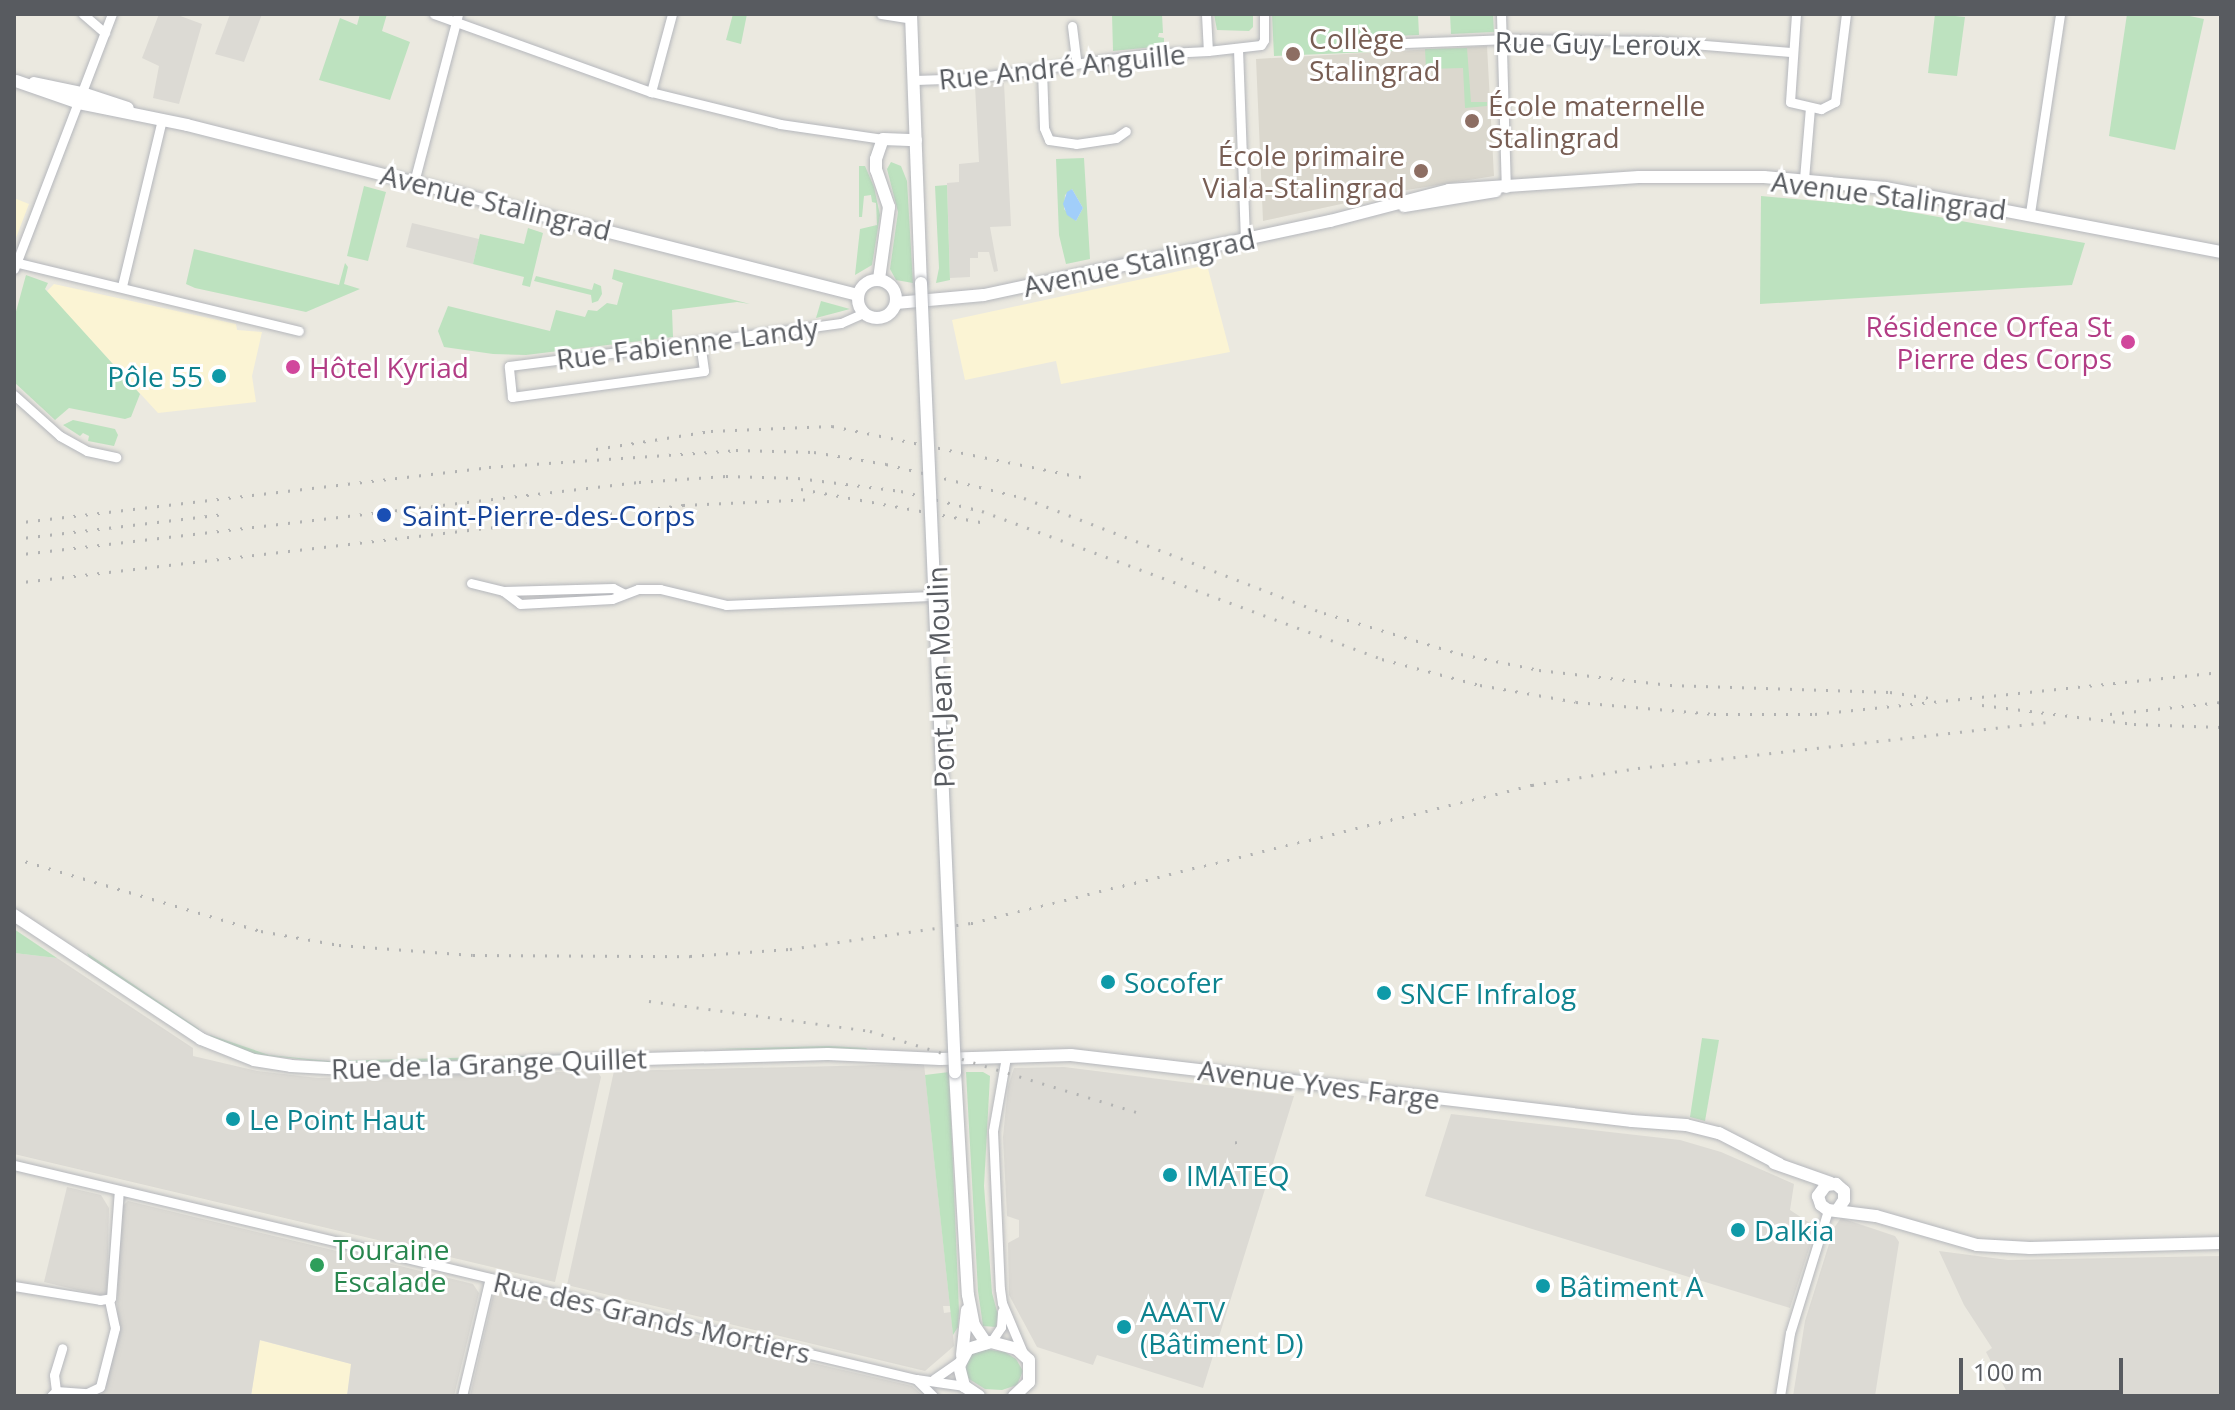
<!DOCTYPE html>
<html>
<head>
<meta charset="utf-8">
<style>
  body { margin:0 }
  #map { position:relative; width:2235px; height:1410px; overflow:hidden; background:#ebe9e0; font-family:"Open Sans",sans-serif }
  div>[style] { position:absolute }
  .commercial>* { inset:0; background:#fbf4d4 }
  .industrial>* { inset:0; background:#dcdad4 }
  .education>* { inset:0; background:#dbd8ce }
  .green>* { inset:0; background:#bde2bf }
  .water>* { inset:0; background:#a1cefa }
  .roads { filter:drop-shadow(0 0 2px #b5b7bc) drop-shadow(0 0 2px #b5b7bc) }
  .street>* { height:9px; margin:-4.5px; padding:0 4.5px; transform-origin:4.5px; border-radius:4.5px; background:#fff }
  .secondary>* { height:12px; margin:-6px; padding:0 6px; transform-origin:6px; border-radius:6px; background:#fff }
  .secondary>.ring { margin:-6px; padding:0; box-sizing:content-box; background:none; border:12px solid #fff; border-radius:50% }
  .rail>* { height:3px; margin-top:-1.5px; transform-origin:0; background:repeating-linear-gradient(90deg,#b1b2b2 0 2px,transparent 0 12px) }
  .bridges { filter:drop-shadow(0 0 2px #b3b6bc) drop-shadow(0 0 2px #b3b6bc) }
  .secondary-bridge>* { height:12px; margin:-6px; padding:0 6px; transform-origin:6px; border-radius:6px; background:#fff }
  .dots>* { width:22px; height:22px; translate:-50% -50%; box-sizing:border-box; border:4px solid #fff; border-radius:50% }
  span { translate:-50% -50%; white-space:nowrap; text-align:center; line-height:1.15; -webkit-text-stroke:6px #fff; paint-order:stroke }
  .education-label { font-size:28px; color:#785e54 }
  .left { translate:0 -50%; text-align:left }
  .right { translate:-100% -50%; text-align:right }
  .street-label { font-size:28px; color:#585b60 }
  .hotel-label { font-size:28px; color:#b23c85 }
  .culture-label { font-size:28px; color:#0d838f }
  .transit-label { font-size:28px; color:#164399 }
  .leisure-label { font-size:28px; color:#27864d }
  .frame { position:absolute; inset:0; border:16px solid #585b60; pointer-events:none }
  .scale { position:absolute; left:1959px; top:1358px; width:164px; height:36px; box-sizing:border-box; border:4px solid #585b60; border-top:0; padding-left:10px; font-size:24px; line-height:28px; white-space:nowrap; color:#585b60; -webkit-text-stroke:6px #fff; paint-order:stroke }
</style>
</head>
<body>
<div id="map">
  <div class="commercial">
    <div style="clip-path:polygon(14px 198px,29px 204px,14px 243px)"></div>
    <div style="clip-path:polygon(1207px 265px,1230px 352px,1061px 384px,1056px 361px,965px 380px,952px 320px)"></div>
    <div style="clip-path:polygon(54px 284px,236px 324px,237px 330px,262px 332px,252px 376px,256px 402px,158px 413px,58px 304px,47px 291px)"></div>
    <div style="clip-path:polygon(259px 1340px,352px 1364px,347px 1396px,251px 1396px)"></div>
  </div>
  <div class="industrial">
    <div style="clip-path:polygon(159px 14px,175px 14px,202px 24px,179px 104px,153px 98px,159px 66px,142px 58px)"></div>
    <div style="clip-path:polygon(230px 14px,262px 14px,244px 62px,215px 54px)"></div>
    <div style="clip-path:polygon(1004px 83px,1011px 226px,990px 227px,998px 271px,994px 272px,989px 252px,978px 252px,978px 258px,970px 258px,970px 277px,950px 278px,947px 183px,959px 182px,959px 164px,979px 162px,975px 86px)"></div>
    <div style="clip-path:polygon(412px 223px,479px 239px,473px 264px,406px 247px)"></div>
    <div style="clip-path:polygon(14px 953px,57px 958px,193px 1048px,193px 1056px,257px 1071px,318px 1078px,597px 1071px,601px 1077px,555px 1282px,14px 1154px)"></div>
    <div style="clip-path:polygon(924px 1064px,950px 1306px,943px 1306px,944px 1313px,951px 1312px,954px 1346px,925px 1371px,567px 1285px,614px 1071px)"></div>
    <div style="clip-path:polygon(1064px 1067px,1294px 1096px,1203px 1388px,1097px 1355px,1093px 1365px,1037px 1347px,1009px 1295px,1008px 1243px,1019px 1237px,1019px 1220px,1007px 1216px,1003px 1137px,1008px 1087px,1014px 1068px)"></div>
    <div style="clip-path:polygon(1451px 1114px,1680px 1140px,1721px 1152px,1794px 1184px,1790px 1210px,1816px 1227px,1790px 1308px,1425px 1196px)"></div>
    <div style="clip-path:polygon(67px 1187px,101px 1195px,109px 1208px,107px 1297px,44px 1282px)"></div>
    <div style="clip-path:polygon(128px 1201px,341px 1252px,341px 1256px,347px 1253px,473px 1284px,479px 1293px,454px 1396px,347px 1396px,351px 1364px,260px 1340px,251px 1396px,101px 1396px,117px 1320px,119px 1209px)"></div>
    <div style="clip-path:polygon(1841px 1218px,1895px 1236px,1899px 1242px,1875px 1396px,1793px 1396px,1805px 1321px,1834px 1228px)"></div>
    <div style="clip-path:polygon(1939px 1251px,2008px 1260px,2221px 1256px,2221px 1396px,2009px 1396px,1986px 1352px,1992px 1348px,1964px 1305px)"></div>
    <div style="clip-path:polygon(502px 1291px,912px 1386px,923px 1396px,470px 1396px,493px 1296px)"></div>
  </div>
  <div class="education">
    <div style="clip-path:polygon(1487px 46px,1494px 176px,1401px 191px,1263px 221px,1256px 59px)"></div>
  </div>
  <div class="green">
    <div style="clip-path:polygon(360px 14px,387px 14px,382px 31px,410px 42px,390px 100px,319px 80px,340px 18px,357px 25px)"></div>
    <div style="clip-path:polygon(733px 14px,747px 14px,741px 44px,726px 40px)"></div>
    <div style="clip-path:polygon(1112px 14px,1162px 14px,1163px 33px,1159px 33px,1158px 37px,1164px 38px,1164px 46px,1113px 51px)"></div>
    <div style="clip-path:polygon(1214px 14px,1253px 14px,1253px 27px,1249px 31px,1217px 30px)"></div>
    <div style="clip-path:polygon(1272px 14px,1418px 14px,1419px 35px,1395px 36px,1396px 51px,1274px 56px)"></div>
    <div style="clip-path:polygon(1450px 14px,1493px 14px,1494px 32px,1451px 34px)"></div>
    <div style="clip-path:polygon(1935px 14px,1965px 17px,1957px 76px,1928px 73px)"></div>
    <div style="clip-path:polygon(2127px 14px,2180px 14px,2204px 19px,2175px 150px,2109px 136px)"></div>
    <div style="clip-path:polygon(1467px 48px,1471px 102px,1487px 102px,1487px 106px,1465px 108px,1463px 68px,1426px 69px,1425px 49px)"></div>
    <div style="clip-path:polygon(evenodd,1084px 158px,1090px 259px,1066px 264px,1059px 235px,1056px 159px,1084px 158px,1072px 189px,1083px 208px,1076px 221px,1064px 209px,1065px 195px,1072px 189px)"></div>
    <div style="clip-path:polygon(891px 162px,901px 166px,907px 181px,913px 283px,896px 280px,890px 269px,898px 212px,887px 169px)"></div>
    <div style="clip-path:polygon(859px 166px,865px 166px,874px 187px,880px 215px,872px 265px,855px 275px,860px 229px,877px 225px,876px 203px,872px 202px,871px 195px,864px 196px,862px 217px,859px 217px)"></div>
    <div style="clip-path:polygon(947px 185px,950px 280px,936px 283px,939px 268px,935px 186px)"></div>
    <div style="clip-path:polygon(364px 186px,386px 192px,368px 261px,347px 256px)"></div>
    <div style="clip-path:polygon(1761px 196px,1877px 206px,2085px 243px,2072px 285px,1760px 304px)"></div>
    <div style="clip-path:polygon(528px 228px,543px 233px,530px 287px,522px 285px,524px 277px,473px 264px,480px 234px,524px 244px)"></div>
    <div style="clip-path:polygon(194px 249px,339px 285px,345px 263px,348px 267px,344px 284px,360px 289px,306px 312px,195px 288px,186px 284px)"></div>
    <div style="clip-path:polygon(614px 269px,750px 304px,737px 302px,672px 310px,673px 337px,526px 355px,493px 354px,444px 347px,438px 331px,448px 306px,550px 331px,556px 310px,585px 317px,588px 310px,597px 311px,607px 303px,617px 305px,623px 283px,612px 279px)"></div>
    <div style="clip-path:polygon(26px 275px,48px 283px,45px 289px,140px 394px,131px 417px,125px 419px,69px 408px,55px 420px,14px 382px,14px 319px)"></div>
    <div style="clip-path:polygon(536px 276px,592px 290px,594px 283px,601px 286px,602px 294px,598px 301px,592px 303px,591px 295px,534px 281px)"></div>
    <div style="clip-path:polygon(821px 301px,850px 309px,816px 318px)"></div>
    <div style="clip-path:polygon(73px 420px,115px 429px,118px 435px,114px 446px,88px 441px,89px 436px,83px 433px,80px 436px,63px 425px)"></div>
    <div style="clip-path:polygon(14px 929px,57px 958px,14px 953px)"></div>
    <div style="clip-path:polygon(87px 953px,199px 1029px,199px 1032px,90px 959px)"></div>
    <div style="clip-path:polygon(210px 1035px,269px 1055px,328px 1061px,605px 1054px,353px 1065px,253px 1054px,209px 1038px)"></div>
    <div style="clip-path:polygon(1702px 1038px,1719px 1040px,1705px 1121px,1690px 1117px)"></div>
    <div style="clip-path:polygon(829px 1046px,866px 1048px,870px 1052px,716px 1049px)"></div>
    <div style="clip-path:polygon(949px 1072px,959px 1311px,958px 1327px,953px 1335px,925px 1075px)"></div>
    <div style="clip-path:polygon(966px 1072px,983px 1072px,990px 1076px,984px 1186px,992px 1293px,998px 1315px,996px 1327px,983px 1326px,978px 1291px)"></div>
    <div style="clip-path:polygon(985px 1349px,1005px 1352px,1016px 1359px,1023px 1371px,1017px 1385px,1002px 1390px,985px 1389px,969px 1379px,965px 1371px,970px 1355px)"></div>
  </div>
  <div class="water">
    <div style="clip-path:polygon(1072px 189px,1083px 208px,1076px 221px,1067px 215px,1063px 204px,1067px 192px)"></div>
  </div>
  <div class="roads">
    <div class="street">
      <div style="left:83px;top:14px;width:29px;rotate:41deg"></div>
      <div style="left:434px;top:14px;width:231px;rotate:19.8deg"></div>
      <div style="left:651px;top:92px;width:133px;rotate:13.9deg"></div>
      <div style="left:780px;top:124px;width:104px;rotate:8.3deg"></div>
      <div style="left:881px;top:14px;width:31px;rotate:9deg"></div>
      <div style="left:1206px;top:14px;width:37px;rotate:87deg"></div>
      <div style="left:1208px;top:51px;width:53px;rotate:-6.5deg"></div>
      <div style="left:1261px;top:45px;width:6px;rotate:-59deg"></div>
      <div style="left:1264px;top:40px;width:26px;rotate:-90deg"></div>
      <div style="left:1501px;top:14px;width:174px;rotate:88.4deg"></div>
      <div style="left:1796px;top:14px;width:88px;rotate:93.9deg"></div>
      <div style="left:1790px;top:102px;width:32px;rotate:13deg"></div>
      <div style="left:1821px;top:109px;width:16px;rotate:-27deg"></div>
      <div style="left:1835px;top:102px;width:89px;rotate:-82.9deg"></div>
      <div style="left:1072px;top:26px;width:38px;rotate:83deg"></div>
      <div style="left:1405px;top:43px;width:104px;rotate:-2.2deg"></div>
      <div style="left:1509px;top:39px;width:147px;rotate:0.8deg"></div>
      <div style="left:1656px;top:41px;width:135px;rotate:4.7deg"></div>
      <div style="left:1238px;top:49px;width:190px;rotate:87.9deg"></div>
      <div style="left:1042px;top:70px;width:58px;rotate:88deg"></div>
      <div style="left:1044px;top:128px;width:13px;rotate:67deg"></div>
      <div style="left:1049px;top:140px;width:27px;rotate:8deg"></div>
      <div style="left:1076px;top:144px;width:40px;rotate:-8.5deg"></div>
      <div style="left:1116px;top:138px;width:12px;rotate:-35deg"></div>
      <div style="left:915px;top:80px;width:59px;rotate:-1.9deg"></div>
      <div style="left:974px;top:78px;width:176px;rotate:-7.9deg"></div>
      <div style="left:1148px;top:54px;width:60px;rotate:-2.9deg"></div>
      <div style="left:651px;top:92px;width:81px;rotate:-74.9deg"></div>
      <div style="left:1804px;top:179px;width:71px;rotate:-85.2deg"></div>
      <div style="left:414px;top:182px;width:174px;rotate:-75.3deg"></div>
      <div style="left:2030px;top:213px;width:201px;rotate:-81.4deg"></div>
      <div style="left:14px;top:262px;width:293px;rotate:13.6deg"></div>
      <div style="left:14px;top:269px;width:273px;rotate:-69deg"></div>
      <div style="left:122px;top:286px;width:172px;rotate:-76.5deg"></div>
      <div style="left:700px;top:342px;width:29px;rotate:82deg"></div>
      <div style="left:704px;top:371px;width:194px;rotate:172.3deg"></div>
      <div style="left:512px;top:397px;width:31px;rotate:-96deg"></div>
      <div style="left:509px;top:366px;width:305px;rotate:-7.3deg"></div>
      <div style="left:812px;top:327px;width:29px;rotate:-8deg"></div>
      <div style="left:841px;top:323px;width:24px;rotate:-24deg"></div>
      <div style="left:14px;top:395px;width:62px;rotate:41.7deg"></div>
      <div style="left:60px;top:436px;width:31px;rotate:29deg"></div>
      <div style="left:87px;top:451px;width:30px;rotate:12deg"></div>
      <div style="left:471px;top:583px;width:33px;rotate:14deg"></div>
      <div style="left:503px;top:591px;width:21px;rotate:37deg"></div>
      <div style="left:520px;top:604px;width:92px;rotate:-3.1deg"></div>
      <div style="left:612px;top:599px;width:28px;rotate:-21deg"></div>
      <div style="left:638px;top:589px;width:22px"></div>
      <div style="left:660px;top:589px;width:68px;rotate:13.6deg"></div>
      <div style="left:726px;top:605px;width:210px;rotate:-2.5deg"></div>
      <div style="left:503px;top:591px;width:110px;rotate:-1.6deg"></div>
      <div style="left:613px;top:588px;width:11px;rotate:27deg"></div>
      <div style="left:1006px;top:1057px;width:75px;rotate:100deg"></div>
      <div style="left:993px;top:1131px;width:158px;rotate:87.5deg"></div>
      <div style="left:1000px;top:1289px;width:14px;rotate:82deg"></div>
      <div style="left:1002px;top:1303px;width:54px;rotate:67.2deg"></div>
      <div style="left:14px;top:1165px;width:927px;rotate:13.35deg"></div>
      <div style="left:916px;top:1379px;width:49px;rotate:8.3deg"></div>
      <div style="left:14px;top:1286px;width:87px;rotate:9.2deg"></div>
      <div style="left:100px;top:1300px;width:11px;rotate:-10deg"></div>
      <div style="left:111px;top:1298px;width:108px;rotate:-85.8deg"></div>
      <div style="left:991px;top:1342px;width:18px;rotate:-56deg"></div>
      <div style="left:1001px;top:1327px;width:16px;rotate:-86deg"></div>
      <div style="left:916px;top:1379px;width:24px;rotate:45deg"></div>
      <div style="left:934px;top:1379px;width:32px;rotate:-35deg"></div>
      <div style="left:56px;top:1391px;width:16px;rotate:-97deg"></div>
      <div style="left:54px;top:1375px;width:28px;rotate:-73deg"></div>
      <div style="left:51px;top:1396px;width:7px;rotate:-45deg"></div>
      <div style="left:56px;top:1391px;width:31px;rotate:4deg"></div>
      <div style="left:87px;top:1393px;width:14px;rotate:-25deg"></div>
      <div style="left:100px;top:1387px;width:61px;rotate:-75.7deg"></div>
      <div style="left:115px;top:1328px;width:29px;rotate:-102deg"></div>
      <div style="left:462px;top:1396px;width:121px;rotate:-76.7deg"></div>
      <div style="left:1780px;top:1396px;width:64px;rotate:-81deg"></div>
      <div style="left:1790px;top:1333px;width:129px;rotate:-72.8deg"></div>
    </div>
    <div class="secondary">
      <div style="left:911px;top:14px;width:269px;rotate:87.9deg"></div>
      <div style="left:16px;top:81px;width:67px;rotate:19.2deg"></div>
      <div style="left:79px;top:103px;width:110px;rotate:11.5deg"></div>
      <div style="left:187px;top:125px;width:692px;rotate:14.22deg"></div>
      <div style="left:34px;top:83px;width:49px;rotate:11.8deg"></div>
      <div style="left:82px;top:93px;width:48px;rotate:18.1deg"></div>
      <div style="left:1404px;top:206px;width:93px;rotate:-9.3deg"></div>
      <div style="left:879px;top:279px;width:73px;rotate:-82.1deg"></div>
      <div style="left:889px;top:207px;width:39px;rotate:-109deg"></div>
      <div style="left:876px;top:170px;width:11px;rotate:-90deg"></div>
      <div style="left:876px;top:159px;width:21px;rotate:-71deg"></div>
      <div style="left:883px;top:139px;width:33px;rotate:2deg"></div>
      <div class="ring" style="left:858px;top:280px;width:26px;height:26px"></div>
      <div style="left:896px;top:303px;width:88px;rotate:-5.2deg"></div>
      <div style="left:984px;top:295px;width:354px;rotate:-12.1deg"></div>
      <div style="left:1330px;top:221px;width:123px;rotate:-14.6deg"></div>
      <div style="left:1449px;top:190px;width:190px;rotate:-3.9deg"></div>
      <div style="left:1639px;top:177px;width:125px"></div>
      <div style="left:1764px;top:177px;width:122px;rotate:5.2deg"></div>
      <div style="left:1886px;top:188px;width:341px;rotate:10.8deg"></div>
      <div style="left:14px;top:915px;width:224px;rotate:33.5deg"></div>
      <div style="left:201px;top:1039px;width:57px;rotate:21.6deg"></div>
      <div style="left:254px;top:1060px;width:37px;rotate:9deg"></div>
      <div style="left:291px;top:1066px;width:55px;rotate:3.1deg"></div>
      <div style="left:346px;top:1069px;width:133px;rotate:-0.9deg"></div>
      <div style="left:479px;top:1067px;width:59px;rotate:-4.8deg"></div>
      <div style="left:538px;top:1062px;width:290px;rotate:-1.6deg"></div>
      <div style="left:828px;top:1054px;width:112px;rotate:2.6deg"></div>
      <div style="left:940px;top:1059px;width:131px;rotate:-1.7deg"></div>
      <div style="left:1071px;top:1055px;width:565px;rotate:6.71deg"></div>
      <div style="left:1632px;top:1121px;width:54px;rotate:4.2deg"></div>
      <div style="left:1686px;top:1125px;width:34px;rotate:14deg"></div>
      <div style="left:1719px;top:1133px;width:68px;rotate:27.3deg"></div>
      <div style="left:955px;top:1072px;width:223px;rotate:86.7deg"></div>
      <div style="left:968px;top:1295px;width:31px;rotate:79deg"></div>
      <div style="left:974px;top:1325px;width:22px;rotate:56deg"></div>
      <div style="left:1774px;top:1163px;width:60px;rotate:19.3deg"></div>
      <div style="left:1838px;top:1209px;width:11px;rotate:-56deg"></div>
      <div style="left:1844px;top:1200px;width:9px;rotate:-90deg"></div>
      <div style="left:1844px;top:1191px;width:11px;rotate:-139deg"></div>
      <div style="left:1836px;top:1184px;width:10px;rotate:174deg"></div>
      <div style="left:1826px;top:1185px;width:14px;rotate:126deg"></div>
      <div style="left:1818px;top:1196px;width:9px;rotate:72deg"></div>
      <div style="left:1821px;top:1205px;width:9px;rotate:36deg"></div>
      <div style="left:1828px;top:1210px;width:48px;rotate:7.1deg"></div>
      <div style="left:1876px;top:1216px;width:105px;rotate:16deg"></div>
      <div style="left:1977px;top:1245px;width:53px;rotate:3.2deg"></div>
      <div style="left:2030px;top:1248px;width:191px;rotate:-1.5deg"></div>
      <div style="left:962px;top:1355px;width:45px;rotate:-83.7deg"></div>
      <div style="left:979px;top:1396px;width:18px;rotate:-146deg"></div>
      <div style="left:964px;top:1386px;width:21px;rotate:-104deg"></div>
      <div style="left:959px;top:1366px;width:19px;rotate:-62deg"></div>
      <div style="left:968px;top:1349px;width:24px;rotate:-17deg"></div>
      <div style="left:991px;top:1342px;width:27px;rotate:15deg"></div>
      <div style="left:1017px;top:1349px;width:16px;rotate:43deg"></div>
      <div style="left:1029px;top:1360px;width:22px;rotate:90deg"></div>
      <div style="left:1029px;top:1382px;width:21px;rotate:137deg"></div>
    </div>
  </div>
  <div class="rail">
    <div style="left:596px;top:449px;width:116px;rotate:-8.9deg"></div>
    <div style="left:711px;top:431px;width:121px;rotate:-2.4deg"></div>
    <div style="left:832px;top:426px;width:254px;rotate:11.6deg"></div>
    <div style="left:801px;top:489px;width:188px;rotate:10.4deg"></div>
    <div style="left:14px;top:523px;width:478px;rotate:-6.7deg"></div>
    <div style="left:489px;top:467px;width:248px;rotate:-3.9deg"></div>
    <div style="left:736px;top:450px;width:78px;rotate:1.5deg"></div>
    <div style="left:814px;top:452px;width:73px;rotate:9.5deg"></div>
    <div style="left:886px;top:464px;width:142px;rotate:13.8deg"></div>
    <div style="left:1024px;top:498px;width:321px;rotate:21deg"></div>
    <div style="left:1324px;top:613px;width:143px;rotate:16.7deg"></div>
    <div style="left:1461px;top:654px;width:80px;rotate:11.6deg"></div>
    <div style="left:1539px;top:670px;width:132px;rotate:6.5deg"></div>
    <div style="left:1670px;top:685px;width:220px;rotate:1.8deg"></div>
    <div style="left:1890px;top:692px;width:40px;rotate:8.5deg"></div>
    <div style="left:14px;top:539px;width:212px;rotate:-6.8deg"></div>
    <div style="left:14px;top:555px;width:629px;rotate:-6.66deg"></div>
    <div style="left:639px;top:482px;width:87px;rotate:-3.9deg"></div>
    <div style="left:726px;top:476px;width:72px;rotate:1.6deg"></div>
    <div style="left:798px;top:478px;width:104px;rotate:7.2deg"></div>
    <div style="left:901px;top:491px;width:83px;rotate:13.9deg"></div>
    <div style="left:982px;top:511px;width:427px;rotate:20.3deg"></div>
    <div style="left:1382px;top:659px;width:101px;rotate:14.9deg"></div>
    <div style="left:1480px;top:685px;width:97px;rotate:10deg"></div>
    <div style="left:1576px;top:702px;width:139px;rotate:5deg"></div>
    <div style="left:1714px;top:714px;width:101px"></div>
    <div style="left:1815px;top:714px;width:408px;rotate:-5.9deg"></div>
    <div style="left:14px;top:583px;width:674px;rotate:-6.65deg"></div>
    <div style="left:683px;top:505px;width:132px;rotate:-2.6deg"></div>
    <div style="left:1982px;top:705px;width:153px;rotate:7.1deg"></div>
    <div style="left:2134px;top:724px;width:87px;rotate:2deg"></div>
    <div style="left:2110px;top:714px;width:112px;rotate:-6.2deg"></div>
    <div style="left:14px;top:858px;width:258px;rotate:16.5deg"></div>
    <div style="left:261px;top:931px;width:79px;rotate:10.2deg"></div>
    <div style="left:339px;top:945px;width:134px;rotate:4.3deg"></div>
    <div style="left:473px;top:955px;width:217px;rotate:0.3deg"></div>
    <div style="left:690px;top:956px;width:100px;rotate:-4deg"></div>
    <div style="left:790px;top:949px;width:183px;rotate:-8.2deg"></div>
    <div style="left:971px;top:923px;width:578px;rotate:-13.82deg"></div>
    <div style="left:1532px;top:785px;width:107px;rotate:-9.1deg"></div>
    <div style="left:1638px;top:768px;width:419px;rotate:-6.4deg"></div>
    <div style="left:649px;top:1001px;width:223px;rotate:7.7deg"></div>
    <div style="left:870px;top:1031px;width:285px;rotate:16.9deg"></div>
    <div style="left:1235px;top:1142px;width:6px;rotate:18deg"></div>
  </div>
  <div class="bridges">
    <div class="secondary-bridge">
      <div style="left:921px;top:283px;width:790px;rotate:87.53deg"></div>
    </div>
  </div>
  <div class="dots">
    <div style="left:1293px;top:54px;background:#8d6e63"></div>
    <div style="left:1472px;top:121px;background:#8d6e63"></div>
    <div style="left:1421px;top:171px;background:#8d6e63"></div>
    <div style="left:2128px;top:342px;background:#d1479c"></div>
    <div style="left:293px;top:367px;background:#d1479c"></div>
    <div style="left:219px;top:376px;background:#0f9aa8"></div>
    <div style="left:384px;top:515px;background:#1a4fb4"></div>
    <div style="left:1108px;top:982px;background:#0f9aa8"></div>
    <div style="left:1384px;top:993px;background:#0f9aa8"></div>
    <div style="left:233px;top:1119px;background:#0f9aa8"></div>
    <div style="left:1170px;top:1175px;background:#0f9aa8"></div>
    <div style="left:1738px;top:1230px;background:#0f9aa8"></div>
    <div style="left:317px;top:1265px;background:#2e9e5b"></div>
    <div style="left:1543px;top:1286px;background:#0f9aa8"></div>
    <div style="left:1124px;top:1327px;background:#0f9aa8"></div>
  </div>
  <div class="education-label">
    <span class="left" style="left:1309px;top:54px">Collège<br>Stalingrad</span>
    <span class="left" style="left:1488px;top:121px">École maternelle<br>Stalingrad</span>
    <span class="right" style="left:1405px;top:171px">École primaire<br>Viala-Stalingrad</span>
  </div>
  <div class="street-label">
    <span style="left:1598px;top:43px;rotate:1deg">Rue Guy Leroux</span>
    <span style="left:1062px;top:66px;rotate:-6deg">Rue André Anguille</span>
    <span style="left:1889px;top:195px;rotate:7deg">Avenue Stalingrad</span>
    <span style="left:496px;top:202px;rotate:14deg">Avenue Stalingrad</span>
    <span style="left:1139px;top:262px;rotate:-12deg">Avenue Stalingrad</span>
    <span style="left:687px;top:343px;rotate:-7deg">Rue Fabienne Landy</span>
    <span style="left:940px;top:677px;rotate:-92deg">Pont Jean Moulin</span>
    <span style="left:489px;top:1063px;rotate:-2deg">Rue de la Grange Quillet</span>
    <span style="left:1319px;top:1084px;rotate:7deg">Avenue Yves Farge</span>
    <span style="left:652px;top:1317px;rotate:13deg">Rue des Grands Mortiers</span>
  </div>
  <div class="hotel-label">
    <span class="right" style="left:2112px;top:342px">Résidence Orfea St<br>Pierre des Corps</span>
    <span class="left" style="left:309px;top:367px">Hôtel Kyriad</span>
  </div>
  <div class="culture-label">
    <span class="right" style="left:203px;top:376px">Pôle 55</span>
    <span class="left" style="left:1124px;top:982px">Socofer</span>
    <span class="left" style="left:1400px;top:993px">SNCF Infralog</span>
    <span class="left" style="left:249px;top:1119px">Le Point Haut</span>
    <span class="left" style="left:1186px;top:1175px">IMATEQ</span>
    <span class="left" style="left:1754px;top:1230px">Dalkia</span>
    <span class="left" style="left:1559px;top:1286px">Bâtiment A</span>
    <span class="left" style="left:1140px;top:1327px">AAATV<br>(Bâtiment D)</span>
  </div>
  <div class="transit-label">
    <span class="left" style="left:402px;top:515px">Saint-Pierre-des-Corps</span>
  </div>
  <div class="leisure-label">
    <span class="left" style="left:333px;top:1265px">Touraine<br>Escalade</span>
  </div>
  <div class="frame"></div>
  <div class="scale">100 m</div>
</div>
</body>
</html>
